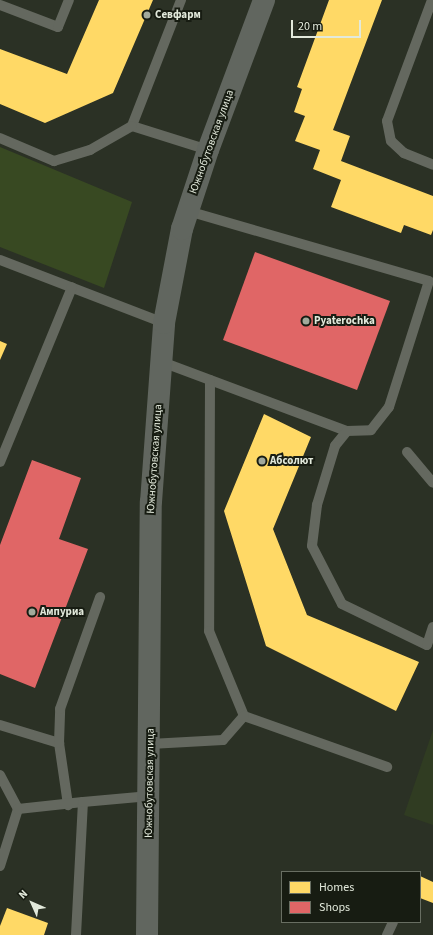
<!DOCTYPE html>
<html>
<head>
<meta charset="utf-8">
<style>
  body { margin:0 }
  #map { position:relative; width:433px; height:935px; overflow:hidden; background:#2b3125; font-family:"Source Sans 3",sans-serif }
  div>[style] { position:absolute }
  .built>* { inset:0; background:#303c22 }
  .green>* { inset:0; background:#384922 }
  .homes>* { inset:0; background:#ffd966 }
  .shops>* { inset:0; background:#e06666 }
  .lane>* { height:10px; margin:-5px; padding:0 5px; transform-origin:5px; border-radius:5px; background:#64685f }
  .secondary>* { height:22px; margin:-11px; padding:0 11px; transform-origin:11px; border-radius:11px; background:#61665f }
  .dots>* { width:11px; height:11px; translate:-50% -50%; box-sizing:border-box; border:2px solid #171c12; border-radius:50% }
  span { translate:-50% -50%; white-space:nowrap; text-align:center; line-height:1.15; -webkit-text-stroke:4px #171c12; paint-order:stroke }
  .poi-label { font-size:11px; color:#e2e9db; font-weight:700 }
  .left { translate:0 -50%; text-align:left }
  .street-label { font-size:11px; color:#e2e9db }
  .legend { position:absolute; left:281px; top:871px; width:140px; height:52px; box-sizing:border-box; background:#171c12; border:1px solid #686e62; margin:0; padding:5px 7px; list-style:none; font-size:12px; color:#e2e9db }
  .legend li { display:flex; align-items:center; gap:8px; height:20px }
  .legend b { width:20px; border:1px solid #686e62 }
  .north { position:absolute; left:12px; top:883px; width:40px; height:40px; -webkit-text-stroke:3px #171c12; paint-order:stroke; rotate:315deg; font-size:11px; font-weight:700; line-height:16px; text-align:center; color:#e2e9db }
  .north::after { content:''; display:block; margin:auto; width:14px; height:18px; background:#e2e9db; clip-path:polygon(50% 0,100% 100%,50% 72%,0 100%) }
  .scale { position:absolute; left:291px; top:20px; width:70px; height:18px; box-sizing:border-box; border:2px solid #e2e9db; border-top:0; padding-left:5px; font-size:12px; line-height:14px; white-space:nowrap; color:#e2e9db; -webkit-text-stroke:3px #171c12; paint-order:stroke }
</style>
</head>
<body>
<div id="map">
  <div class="built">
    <div style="clip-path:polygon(433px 730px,433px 825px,404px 815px)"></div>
  </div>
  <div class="green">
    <div style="clip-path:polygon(0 147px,132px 202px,104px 288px,0 247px)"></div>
  </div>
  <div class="homes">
    <div style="clip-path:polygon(99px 0,153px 0,113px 93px,45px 123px,0 104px,0 49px,67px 74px)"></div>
    <div style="clip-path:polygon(329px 0,382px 0,333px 130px,350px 136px,341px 161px,433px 196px,433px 230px,431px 235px,404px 225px,401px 233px,331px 207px,341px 180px,313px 169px,320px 150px,295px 141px,305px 116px,294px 112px,302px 89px,297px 87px)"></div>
    <div style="clip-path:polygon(0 341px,7px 344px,0 360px)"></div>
    <div style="clip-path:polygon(264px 414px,311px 437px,273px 529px,307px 615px,419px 662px,396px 711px,266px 646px,224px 511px)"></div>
    <div style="clip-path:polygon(420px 876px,433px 882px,433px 903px,420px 898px)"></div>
    <div style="clip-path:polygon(7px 908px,48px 923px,44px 935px,0 935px,0 926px)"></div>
  </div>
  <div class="shops">
    <div style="clip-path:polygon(255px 252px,390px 301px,357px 390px,223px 340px)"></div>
    <div style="clip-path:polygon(32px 460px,81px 478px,59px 539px,88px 549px,35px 688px,0 674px,0 545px)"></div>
  </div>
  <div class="lane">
    <div style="left:181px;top:0;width:135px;rotate:111.3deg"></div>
    <div style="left:132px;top:126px;width:80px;rotate:17.5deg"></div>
    <div style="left:432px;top:0;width:129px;rotate:110.4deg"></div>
    <div style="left:387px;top:121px;width:20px;rotate:79deg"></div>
    <div style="left:391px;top:141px;width:18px;rotate:43deg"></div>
    <div style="left:404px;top:153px;width:31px;rotate:22deg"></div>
    <div style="left:0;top:5px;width:62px;rotate:20.8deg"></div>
    <div style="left:58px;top:27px;width:29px;rotate:-68deg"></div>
    <div style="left:0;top:138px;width:59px;rotate:23.1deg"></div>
    <div style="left:54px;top:161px;width:38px;rotate:-17deg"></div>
    <div style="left:90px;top:150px;width:48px;rotate:-29.7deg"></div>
    <div style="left:0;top:260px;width:176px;rotate:21deg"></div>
    <div style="left:162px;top:362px;width:197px;rotate:20.5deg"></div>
    <div style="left:347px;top:431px;width:24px;rotate:-2deg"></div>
    <div style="left:371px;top:430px;width:29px;rotate:-52deg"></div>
    <div style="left:389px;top:407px;width:132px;rotate:-72.4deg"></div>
    <div style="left:429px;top:281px;width:251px;rotate:-163.8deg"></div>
    <div style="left:210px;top:380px;width:251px;rotate:90.2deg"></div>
    <div style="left:209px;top:631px;width:92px;rotate:67.6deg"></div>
    <div style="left:244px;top:716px;width:152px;rotate:19.6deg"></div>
    <div style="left:347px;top:431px;width:19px;rotate:129deg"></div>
    <div style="left:335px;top:446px;width:62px;rotate:107deg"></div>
    <div style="left:317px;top:505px;width:41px;rotate:97deg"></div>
    <div style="left:312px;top:546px;width:65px;rotate:62.7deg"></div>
    <div style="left:342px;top:604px;width:94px;rotate:25.8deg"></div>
    <div style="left:427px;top:645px;width:19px;rotate:-72deg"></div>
    <div style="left:407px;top:452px;width:40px;rotate:50deg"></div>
    <div style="left:0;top:462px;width:189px;rotate:-67.6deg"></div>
    <div style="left:0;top:725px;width:62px;rotate:17deg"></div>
    <div style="left:59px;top:743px;width:63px;rotate:81.7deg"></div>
    <div style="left:59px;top:743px;width:34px;rotate:-88deg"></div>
    <div style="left:60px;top:709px;width:119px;rotate:-70.3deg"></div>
    <div style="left:150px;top:744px;width:73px;rotate:-3.1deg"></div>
    <div style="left:223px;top:740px;width:32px;rotate:-49deg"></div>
    <div style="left:0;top:775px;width:38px;rotate:62deg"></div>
    <div style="left:0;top:866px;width:60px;rotate:-72.5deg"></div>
    <div style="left:18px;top:809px;width:65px;rotate:-6.1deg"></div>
    <div style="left:76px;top:935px;width:133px;rotate:-87deg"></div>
    <div style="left:83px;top:802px;width:67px;rotate:-5.1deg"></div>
    <div style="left:387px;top:935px;width:14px;rotate:-65deg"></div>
  </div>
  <div class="secondary">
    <div style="left:147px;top:935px;width:433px;rotate:-89.5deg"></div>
    <div style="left:151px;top:502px;width:179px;rotate:-85.8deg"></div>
    <div style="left:164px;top:323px;width:96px;rotate:-79.2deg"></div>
    <div style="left:182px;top:229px;width:83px;rotate:-71.8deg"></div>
    <div style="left:208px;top:150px;width:160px;rotate:-69.5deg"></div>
  </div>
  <div class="dots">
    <div style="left:147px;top:15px;background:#a2a99b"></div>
    <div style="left:306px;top:321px;background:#a2a99b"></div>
    <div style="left:262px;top:461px;background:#a2a99b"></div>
    <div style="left:32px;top:612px;background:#a2a99b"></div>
  </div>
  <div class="poi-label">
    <span class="left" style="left:155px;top:15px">Севфарм</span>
    <span class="left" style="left:314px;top:321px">Pyaterochka</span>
    <span class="left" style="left:270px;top:461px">Абсолют</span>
    <span class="left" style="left:40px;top:612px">Ампуриа</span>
  </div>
  <div class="street-label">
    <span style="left:212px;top:142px;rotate:-70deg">Южнобутовская улица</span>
    <span style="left:155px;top:459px;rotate:-86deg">Южнобутовская улица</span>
    <span style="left:150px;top:783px;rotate:-89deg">Южнобутовская улица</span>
  </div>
  <ul class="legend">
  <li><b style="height:11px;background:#ffd966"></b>Homes</li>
  <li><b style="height:11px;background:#e06666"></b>Shops</li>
  </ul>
  <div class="north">N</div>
  <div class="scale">20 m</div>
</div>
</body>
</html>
